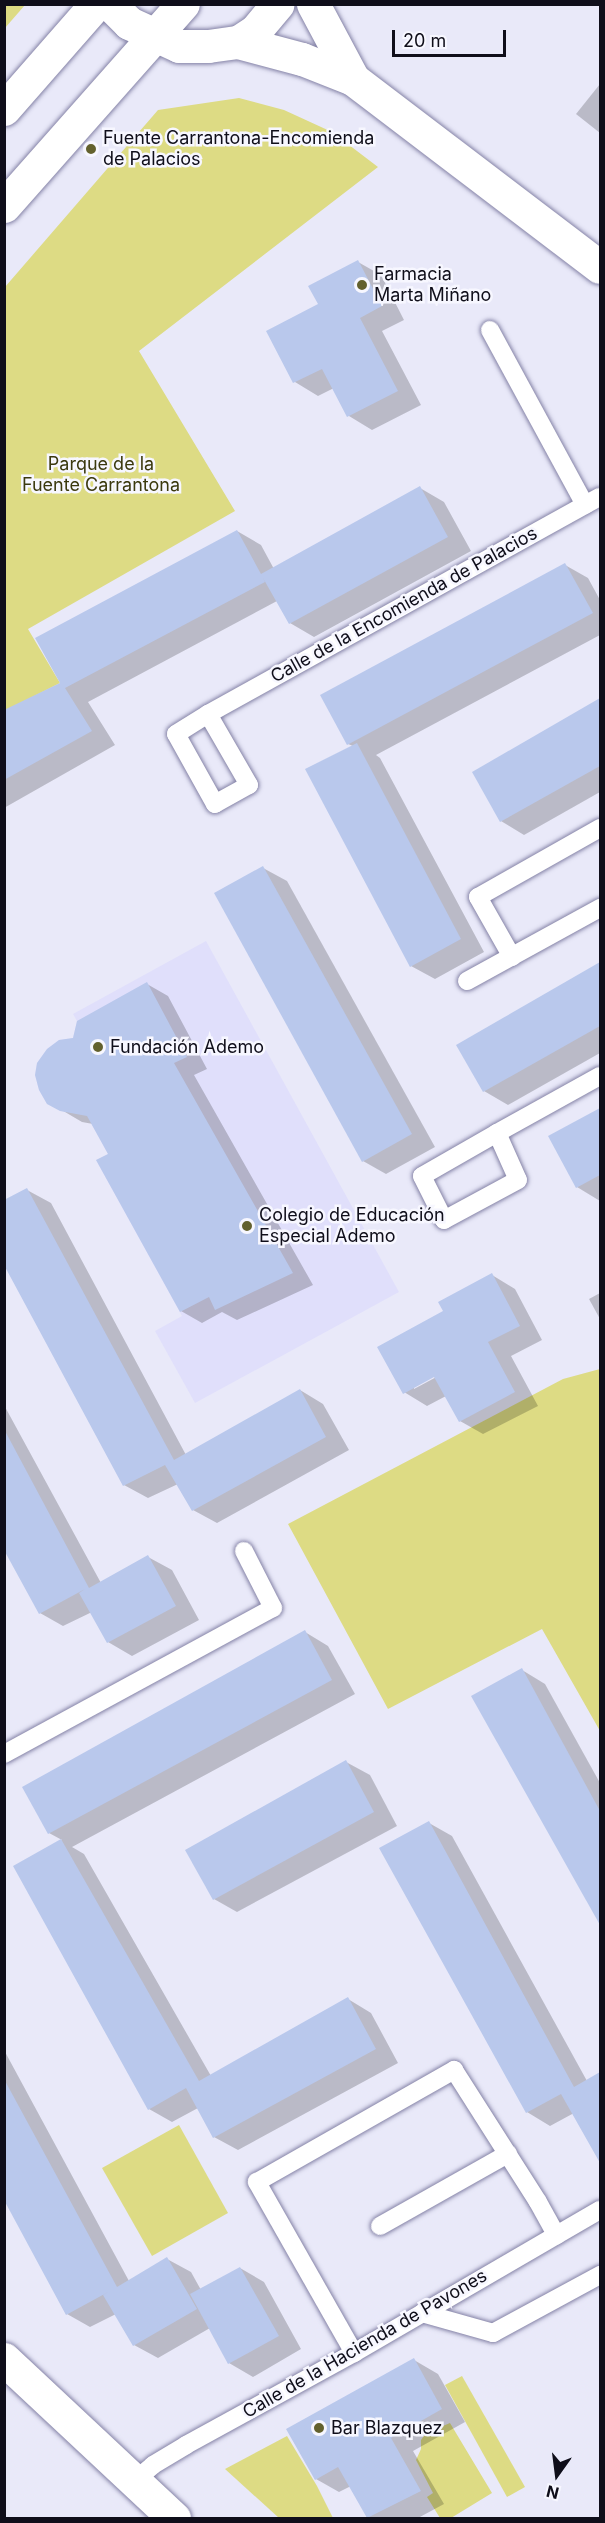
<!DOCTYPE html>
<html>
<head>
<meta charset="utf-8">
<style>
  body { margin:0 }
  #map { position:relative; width:605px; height:2523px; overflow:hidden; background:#e9e9f9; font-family:Inter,sans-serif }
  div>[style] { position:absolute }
  .built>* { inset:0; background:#e0dffb }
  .green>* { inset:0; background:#dddb84 }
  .shadow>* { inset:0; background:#0003 }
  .building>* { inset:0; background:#b9c8ec }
  .roads { filter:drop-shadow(0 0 2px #8482a6) drop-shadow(0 0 2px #8482a6) }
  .lane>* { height:18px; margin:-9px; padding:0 9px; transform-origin:9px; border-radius:9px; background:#fff }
  .street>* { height:33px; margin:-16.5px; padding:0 16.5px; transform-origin:16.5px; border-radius:16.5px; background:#fff }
  .secondary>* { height:33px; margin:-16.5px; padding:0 16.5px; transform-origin:16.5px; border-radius:16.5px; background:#fff }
  .primary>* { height:33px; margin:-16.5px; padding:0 16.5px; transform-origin:16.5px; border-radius:16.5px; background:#fff }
  .dots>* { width:16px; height:16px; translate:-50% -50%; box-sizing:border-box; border:3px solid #f7f7ff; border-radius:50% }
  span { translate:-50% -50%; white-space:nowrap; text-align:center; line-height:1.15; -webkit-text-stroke:5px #f7f7ff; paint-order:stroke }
  .poi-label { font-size:18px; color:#0f0e1a }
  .left { translate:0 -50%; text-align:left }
  .park-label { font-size:18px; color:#3b390e }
  .street-label { font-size:18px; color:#0f0e1a }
  .frame { position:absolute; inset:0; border:6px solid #0f0e1a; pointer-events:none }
  .north { position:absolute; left:527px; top:2445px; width:60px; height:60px; -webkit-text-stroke:4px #f7f7ff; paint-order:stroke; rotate:194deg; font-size:16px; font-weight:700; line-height:24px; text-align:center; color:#0f0e1a }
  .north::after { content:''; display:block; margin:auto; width:21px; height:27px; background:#0f0e1a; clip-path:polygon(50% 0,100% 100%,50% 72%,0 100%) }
  .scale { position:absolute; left:392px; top:30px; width:114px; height:27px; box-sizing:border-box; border:3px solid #0f0e1a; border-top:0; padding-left:8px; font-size:18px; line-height:21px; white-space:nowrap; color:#0f0e1a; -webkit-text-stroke:4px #f7f7ff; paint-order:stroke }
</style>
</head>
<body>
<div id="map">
  <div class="built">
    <div style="clip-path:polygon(206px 941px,399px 1292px,195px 1403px,155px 1331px,182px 1316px,96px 1160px,108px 1154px,85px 1112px,47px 1104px,39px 1090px,35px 1075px,37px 1063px,47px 1049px,59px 1040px,73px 1038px,77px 1021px,73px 1014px)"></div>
  </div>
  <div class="green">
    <div style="clip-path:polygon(5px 4px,25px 5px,5px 28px,4px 5px)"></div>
    <div style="clip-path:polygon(239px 98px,284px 110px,332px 132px,378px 167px,139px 351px,235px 511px,28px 629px,60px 683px,5px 711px,5px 287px,158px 110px)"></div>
    <div style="clip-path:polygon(600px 1369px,600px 1731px,542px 1629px,388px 1709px,288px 1524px,563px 1379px)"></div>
    <div style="clip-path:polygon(179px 2125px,228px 2213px,152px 2256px,102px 2168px)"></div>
    <div style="clip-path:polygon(462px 2376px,525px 2487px,507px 2497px,445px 2385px)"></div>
    <div style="clip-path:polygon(450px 2423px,492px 2493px,451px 2518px,440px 2518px,427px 2497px,433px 2493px,416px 2460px,421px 2449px,421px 2440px,426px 2433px)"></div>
    <div style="clip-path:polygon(287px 2436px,317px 2486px,333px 2518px,279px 2518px,225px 2469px)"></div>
  </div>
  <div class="shadow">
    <div style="clip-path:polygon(600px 84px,600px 133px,576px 114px)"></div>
    <div style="clip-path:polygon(358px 262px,381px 275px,404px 320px,382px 331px,421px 405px,372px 430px,349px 416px,334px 388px,318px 396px,295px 382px,268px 331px,320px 305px)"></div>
    <div style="clip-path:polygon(420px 488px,444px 502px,471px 551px,314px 637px,290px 623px,277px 601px,88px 702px,115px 745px,4px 808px,4px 711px,62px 684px,237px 531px,261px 545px,274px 569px)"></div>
    <div style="clip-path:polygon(565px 565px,588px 578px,600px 600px,600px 635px,376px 755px,380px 758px,484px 952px,435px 979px,411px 966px,353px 746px,348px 744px)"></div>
    <div style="clip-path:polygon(600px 700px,600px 792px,524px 835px,501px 821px,474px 773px)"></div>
    <div style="clip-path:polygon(263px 868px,287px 881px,435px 1147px,386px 1174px,363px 1161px)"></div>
    <div style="clip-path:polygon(600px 966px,600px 1053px,508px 1105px,484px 1091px,458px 1045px)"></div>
    <div style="clip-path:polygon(147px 984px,168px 996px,207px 1069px,194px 1075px,313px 1285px,237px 1320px,222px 1312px,202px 1323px,181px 1311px,110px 1155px,93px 1124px,82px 1122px,48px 1102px,74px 1039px)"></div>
    <div style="clip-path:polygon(600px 1110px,600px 1201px,577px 1187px,550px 1137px)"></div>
    <div style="clip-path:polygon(27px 1190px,51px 1203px,186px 1455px,300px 1390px,323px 1404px,349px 1450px,217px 1523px,193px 1510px,178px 1484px,148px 1498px,124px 1485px)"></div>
    <div style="clip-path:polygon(evenodd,492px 1275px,515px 1289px,542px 1340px,511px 1356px,538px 1406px,483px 1434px,460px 1421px,446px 1396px,427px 1406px,404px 1392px,445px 1312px,492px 1275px,440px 1372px,442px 1374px,414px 1389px,414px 1386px,440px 1372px)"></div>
    <div style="clip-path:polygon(600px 1293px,600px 1319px,589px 1299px)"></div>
    <div style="clip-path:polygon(4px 1405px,101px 1583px,148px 1557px,172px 1570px,199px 1620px,132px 1656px,108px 1642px,92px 1612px,63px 1626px,40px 1613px,4px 1548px)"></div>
    <div style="clip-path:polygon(305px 1632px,328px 1646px,355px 1694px,72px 1847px,84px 1854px,211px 2076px,348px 1999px,371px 2013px,398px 2063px,238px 2150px,214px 2137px,198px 2108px,172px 2122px,149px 2109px,15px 1867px,62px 1840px,49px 1833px)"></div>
    <div style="clip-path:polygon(522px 1670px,545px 1684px,600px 1783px,600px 1921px,473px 1696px)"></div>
    <div style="clip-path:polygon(346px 1762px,370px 1775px,397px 1826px,237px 1912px,214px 1899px)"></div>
    <div style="clip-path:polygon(429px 1823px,452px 1836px,587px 2081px,600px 2074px,600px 2147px,590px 2141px,574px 2113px,550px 2126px,527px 2112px)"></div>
    <div style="clip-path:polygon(4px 2050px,129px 2281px,167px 2259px,191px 2272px,201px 2290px,240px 2268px,264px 2282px,301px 2349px,253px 2377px,229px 2363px,210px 2328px,158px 2358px,134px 2345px,116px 2314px,90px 2327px,67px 2314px,4px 2197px)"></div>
    <div style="clip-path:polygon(414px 2360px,438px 2374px,465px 2422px,413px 2451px,444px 2504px,418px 2518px,369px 2518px,351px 2486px,339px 2492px,316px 2479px)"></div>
  </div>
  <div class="building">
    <div style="clip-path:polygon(358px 260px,382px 306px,360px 318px,398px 391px,347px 417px,322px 369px,293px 383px,266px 331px,318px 304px,308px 286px)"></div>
    <div style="clip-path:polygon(420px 486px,448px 537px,289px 624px,263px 578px,265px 582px,65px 688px,92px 731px,4px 780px,4px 710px,60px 683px,35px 638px,237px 530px,261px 574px)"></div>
    <div style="clip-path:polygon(565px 563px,593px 613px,347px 745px,320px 695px)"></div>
    <div style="clip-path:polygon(600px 698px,600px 766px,500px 822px,472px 772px)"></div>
    <div style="clip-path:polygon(357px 743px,461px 939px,410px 967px,305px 769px)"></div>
    <div style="clip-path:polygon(263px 866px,412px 1134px,362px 1162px,214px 893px)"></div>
    <div style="clip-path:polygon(600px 962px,600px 1026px,483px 1092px,456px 1045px)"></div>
    <div style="clip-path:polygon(147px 982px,187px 1057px,174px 1063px,293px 1273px,215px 1310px,209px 1297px,180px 1312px,96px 1160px,108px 1154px,87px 1116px,60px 1111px,47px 1104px,39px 1090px,35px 1075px,37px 1063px,47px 1049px,59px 1040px,73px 1038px,77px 1021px)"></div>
    <div style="clip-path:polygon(600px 1108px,600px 1175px,576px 1188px,548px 1136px)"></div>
    <div style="clip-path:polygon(27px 1188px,174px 1460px,300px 1389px,326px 1437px,192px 1511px,165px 1465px,123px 1486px,4px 1265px,4px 1200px)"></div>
    <div style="clip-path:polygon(492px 1273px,520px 1326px,488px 1342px,515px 1392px,459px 1422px,434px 1377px,403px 1394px,377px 1347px,443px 1311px,438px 1302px)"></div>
    <div style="clip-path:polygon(4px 1429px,89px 1588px,148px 1555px,176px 1606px,107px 1643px,79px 1593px,85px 1589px,39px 1614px,4px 1550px)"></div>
    <div style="clip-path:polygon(305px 1630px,332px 1680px,48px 1834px,22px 1787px)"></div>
    <div style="clip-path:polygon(522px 1668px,600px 1811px,600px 1925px,471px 1696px)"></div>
    <div style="clip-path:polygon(346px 1760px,374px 1812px,213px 1900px,185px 1850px)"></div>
    <div style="clip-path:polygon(429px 1821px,574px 2087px,600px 2072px,600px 2163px,561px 2094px,526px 2113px,379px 1848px)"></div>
    <div style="clip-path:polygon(61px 1839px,199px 2081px,348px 1997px,376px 2049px,213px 2138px,186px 2088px,148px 2110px,13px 1866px)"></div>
    <div style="clip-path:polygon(4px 2079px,117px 2287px,167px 2257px,197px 2309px,133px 2346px,103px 2295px,110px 2291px,66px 2315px,4px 2200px)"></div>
    <div style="clip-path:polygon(240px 2267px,279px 2336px,228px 2364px,190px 2294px)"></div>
    <div style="clip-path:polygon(414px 2358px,442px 2409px,391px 2438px,421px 2491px,367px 2518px,338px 2467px,315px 2480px,286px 2429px)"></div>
  </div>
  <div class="roads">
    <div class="lane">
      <div style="left:490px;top:330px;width:199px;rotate:61.5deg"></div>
      <div style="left:208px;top:714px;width:82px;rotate:60deg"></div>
      <div style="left:249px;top:785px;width:39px;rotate:151deg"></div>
      <div style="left:215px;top:804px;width:80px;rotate:-119.1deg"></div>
      <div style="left:176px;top:734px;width:38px;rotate:-32deg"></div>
      <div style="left:208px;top:714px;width:448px;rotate:-29deg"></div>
      <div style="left:512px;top:957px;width:69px;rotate:-119.5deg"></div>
      <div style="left:478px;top:897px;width:140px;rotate:-29.5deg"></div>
      <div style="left:467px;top:981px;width:152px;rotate:-28.8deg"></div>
      <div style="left:497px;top:1133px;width:51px;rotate:65.9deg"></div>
      <div style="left:518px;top:1180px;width:84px;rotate:151.6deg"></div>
      <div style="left:444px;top:1220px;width:49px;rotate:-116.6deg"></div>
      <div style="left:422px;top:1176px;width:86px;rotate:-29.8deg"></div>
      <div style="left:497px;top:1133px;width:118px;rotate:-29deg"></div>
      <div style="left:4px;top:1754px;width:306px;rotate:-28.5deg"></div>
      <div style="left:273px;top:1608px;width:64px;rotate:-117deg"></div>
      <div style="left:380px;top:2226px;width:147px;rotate:-29.4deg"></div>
      <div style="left:422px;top:2313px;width:74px;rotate:15.7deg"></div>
      <div style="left:493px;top:2333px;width:122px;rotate:-28.5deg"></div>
      <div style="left:354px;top:2353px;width:197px;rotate:-119.6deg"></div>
      <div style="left:257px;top:2182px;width:227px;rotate:-29.6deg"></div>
      <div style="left:454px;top:2070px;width:156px;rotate:57.5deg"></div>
      <div style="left:538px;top:2202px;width:38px;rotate:61deg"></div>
      <div style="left:133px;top:2482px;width:26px;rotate:-40deg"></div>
      <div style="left:153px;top:2465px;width:39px;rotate:-31deg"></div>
      <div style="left:186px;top:2445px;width:192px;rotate:-28.7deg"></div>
      <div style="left:354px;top:2353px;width:285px;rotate:-30.2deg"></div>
    </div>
    <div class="street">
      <div style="left:4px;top:2359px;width:233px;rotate:43.1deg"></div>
    </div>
    <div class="secondary">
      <div style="left:110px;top:4px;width:27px;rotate:45deg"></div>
      <div style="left:129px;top:23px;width:55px;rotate:24.7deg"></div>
      <div style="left:179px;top:46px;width:29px"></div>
      <div style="left:208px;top:46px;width:30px;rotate:-8deg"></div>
      <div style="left:238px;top:42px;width:66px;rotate:14.9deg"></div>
      <div style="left:302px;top:59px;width:55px;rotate:21.4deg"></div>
      <div style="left:353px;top:79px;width:310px;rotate:37.3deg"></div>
      <div style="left:313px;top:4px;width:85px;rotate:61.9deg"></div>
      <div style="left:238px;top:42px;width:20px;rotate:-33deg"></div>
      <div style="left:255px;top:31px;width:35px;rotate:-50deg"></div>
    </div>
    <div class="primary">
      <div style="left:4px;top:109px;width:140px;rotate:-48.8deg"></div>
      <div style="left:4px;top:206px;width:270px;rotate:-48.5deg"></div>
    </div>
  </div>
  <div class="dots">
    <div style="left:91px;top:149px;background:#63612e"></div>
    <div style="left:362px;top:285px;background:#63612e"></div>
    <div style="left:98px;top:1047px;background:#63612e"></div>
    <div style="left:247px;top:1226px;background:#63612e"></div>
    <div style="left:319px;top:2428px;background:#63612e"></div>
  </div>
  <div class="poi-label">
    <span class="left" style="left:103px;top:149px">Fuente Carrantona-Encomienda<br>de Palacios</span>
    <span class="left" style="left:374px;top:285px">Farmacia<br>Marta Miñano</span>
    <span class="left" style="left:110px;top:1047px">Fundación Ademo</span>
    <span class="left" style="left:259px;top:1226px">Colegio de Educación<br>Especial Ademo</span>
    <span class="left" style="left:331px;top:2428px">Bar Blazquez</span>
  </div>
  <div class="park-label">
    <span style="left:101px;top:475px">Parque de la<br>Fuente Carrantona</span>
  </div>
  <div class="street-label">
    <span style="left:404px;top:605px;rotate:-29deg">Calle de la Encomienda de Palacios</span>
    <span style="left:365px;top:2344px;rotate:-30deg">Calle de la Hacienda de Pavones</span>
  </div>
  <div class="frame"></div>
  <div class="north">N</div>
  <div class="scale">20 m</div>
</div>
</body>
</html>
